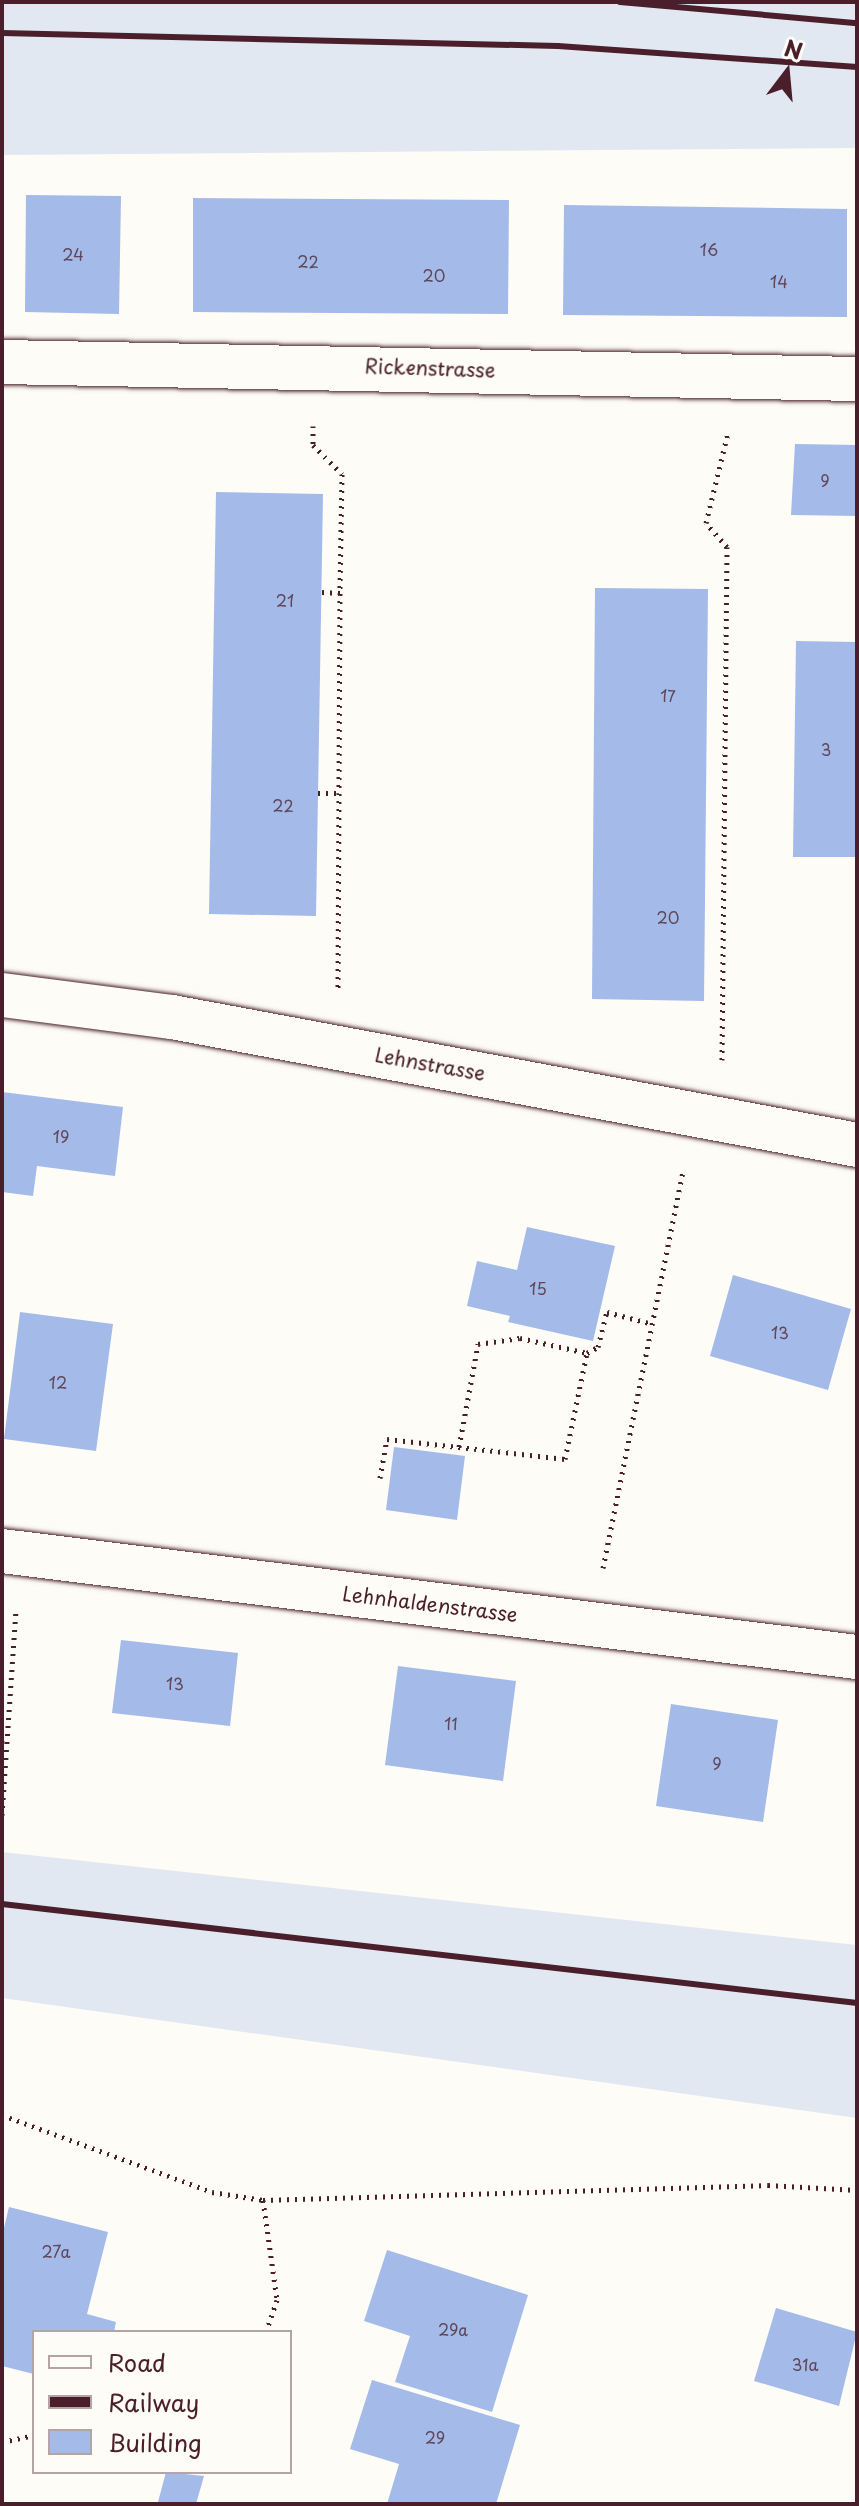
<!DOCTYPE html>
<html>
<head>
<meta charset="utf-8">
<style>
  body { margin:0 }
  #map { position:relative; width:859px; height:2506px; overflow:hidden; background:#fdfcf7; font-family:"Playpen Sans",sans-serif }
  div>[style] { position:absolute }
  .built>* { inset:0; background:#e2e8f2 }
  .building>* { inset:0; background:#a4bae8 }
  .path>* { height:5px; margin-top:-2.5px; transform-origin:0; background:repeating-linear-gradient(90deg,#4a1f2b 0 2px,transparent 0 8px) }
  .roads { filter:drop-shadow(0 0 2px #4a1f2b) drop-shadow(0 0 2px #4a1f2b) }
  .minor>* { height:44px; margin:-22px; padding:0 22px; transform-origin:22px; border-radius:22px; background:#fdfcf7 }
  .rail>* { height:6px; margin:-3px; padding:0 3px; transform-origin:3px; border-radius:3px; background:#4a1f2b }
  span { translate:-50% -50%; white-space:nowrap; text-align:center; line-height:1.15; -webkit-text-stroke:7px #fdfcf7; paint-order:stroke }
  .number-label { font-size:16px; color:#60465a }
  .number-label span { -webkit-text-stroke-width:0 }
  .street-label { font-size:20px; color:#4a1f2b }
  .frame { position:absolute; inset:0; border:4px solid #4a1f2b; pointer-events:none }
  .legend { position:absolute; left:32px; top:2330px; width:260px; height:144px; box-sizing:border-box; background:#fdfcf7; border:2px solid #b5a4a5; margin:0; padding:10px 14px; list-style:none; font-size:24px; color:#4a1f2b }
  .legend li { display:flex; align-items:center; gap:16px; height:40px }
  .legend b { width:40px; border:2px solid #b5a4a5 }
  .north { position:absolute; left:747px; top:32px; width:80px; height:80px; -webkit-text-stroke:6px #fdfcf7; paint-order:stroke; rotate:16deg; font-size:22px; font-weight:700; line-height:32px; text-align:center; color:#4a1f2b }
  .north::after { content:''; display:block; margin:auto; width:28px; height:36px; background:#4a1f2b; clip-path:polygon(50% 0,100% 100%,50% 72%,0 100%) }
</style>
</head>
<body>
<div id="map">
  <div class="built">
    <div style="clip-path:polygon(2px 2px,857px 2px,857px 148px,2px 155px)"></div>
    <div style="clip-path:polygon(2px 1852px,857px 1945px,857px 2118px,2px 1998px)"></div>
  </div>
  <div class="building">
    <div style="clip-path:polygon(26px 195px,121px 196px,119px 314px,25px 312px)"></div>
    <div style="clip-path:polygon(193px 198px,509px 200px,508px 314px,193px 312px)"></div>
    <div style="clip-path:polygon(564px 205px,847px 209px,847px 317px,563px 315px)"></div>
    <div style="clip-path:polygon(795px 444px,857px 445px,857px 516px,791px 515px)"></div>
    <div style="clip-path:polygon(216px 492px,323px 494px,316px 916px,209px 914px)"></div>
    <div style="clip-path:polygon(595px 588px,708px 589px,704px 1001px,592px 999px)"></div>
    <div style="clip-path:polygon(796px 641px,857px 642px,857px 857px,793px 857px)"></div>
    <div style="clip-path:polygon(2px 1092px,123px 1107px,115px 1176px,37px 1166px,33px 1196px,2px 1192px)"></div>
    <div style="clip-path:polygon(527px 1227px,615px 1246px,593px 1341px,508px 1322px,510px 1316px,467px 1306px,477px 1261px,517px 1270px)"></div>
    <div style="clip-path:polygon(733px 1275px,851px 1309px,828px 1390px,710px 1356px)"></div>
    <div style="clip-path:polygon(20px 1312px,113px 1324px,96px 1451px,4px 1439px)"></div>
    <div style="clip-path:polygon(394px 1447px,465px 1456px,457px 1520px,386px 1510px)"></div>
    <div style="clip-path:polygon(121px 1640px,238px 1653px,230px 1726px,112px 1713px)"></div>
    <div style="clip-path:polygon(398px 1666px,516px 1681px,503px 1781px,385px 1765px)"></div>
    <div style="clip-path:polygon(671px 1704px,778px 1720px,763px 1822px,656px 1806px)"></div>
    <div style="clip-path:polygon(9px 2207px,108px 2232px,87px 2314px,116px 2322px,114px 2332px,34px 2332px,34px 2374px,2px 2366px,2px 2236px)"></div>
    <div style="clip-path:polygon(387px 2250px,528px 2295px,492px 2412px,395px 2382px,410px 2336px,364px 2321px)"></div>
    <div style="clip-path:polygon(776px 2308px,857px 2332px,839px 2406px,754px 2381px)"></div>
    <div style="clip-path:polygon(372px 2380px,520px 2425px,496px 2504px,387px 2504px,399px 2464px,350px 2449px)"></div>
    <div style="clip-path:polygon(166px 2472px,204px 2476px,196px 2504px,158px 2502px)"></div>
  </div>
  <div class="path">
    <div style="left:313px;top:426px;width:19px;rotate:90deg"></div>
    <div style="left:313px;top:445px;width:41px;rotate:45deg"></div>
    <div style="left:342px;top:474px;width:119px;rotate:91deg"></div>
    <div style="left:322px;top:592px;width:18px;rotate:3deg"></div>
    <div style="left:340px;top:593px;width:200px;rotate:90.3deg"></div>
    <div style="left:318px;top:793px;width:21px"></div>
    <div style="left:339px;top:793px;width:199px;rotate:90.3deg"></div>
    <div style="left:722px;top:1060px;width:513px;rotate:-89.44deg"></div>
    <div style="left:727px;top:547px;width:32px;rotate:-131deg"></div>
    <div style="left:706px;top:523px;width:93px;rotate:-76.3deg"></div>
    <div style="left:459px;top:1447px;width:105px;rotate:-79.5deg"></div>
    <div style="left:478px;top:1344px;width:42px;rotate:-8.1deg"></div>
    <div style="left:520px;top:1338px;width:69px;rotate:12.6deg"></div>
    <div style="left:587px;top:1353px;width:13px;rotate:-29deg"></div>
    <div style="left:598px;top:1347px;width:36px;rotate:-76deg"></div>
    <div style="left:607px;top:1312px;width:48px;rotate:14.6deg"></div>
    <div style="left:380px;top:1478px;width:40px;rotate:-80deg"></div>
    <div style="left:387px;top:1439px;width:179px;rotate:6.4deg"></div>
    <div style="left:565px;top:1459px;width:108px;rotate:-78.3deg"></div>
    <div style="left:603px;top:1568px;width:406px;rotate:-78.6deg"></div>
    <div style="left:2px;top:1815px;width:205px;rotate:-86.1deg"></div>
    <div style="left:2px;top:2115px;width:224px;rotate:20.1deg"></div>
    <div style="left:212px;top:2192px;width:52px;rotate:8.9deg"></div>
    <div style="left:263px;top:2200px;width:101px;rotate:82deg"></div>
    <div style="left:277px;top:2300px;width:34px;rotate:109deg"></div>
    <div style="left:263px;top:2200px;width:505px;rotate:-1.7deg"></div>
    <div style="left:768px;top:2185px;width:89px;rotate:3.2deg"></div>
    <div style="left:2px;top:2442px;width:33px;rotate:-12deg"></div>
  </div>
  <div class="roads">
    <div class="minor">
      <div style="left:2px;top:362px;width:855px;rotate:1.14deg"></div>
      <div style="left:2px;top:995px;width:171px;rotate:7.4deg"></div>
      <div style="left:172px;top:1017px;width:697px;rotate:10.58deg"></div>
      <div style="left:2px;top:1551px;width:862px;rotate:7.07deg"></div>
    </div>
  </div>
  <div class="rail">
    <div style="left:620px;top:2px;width:238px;rotate:5.1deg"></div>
    <div style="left:2px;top:33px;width:556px;rotate:1.34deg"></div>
    <div style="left:558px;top:46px;width:300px;rotate:4deg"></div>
    <div style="left:2px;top:1904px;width:861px;rotate:6.6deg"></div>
  </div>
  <div class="number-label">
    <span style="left:709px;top:249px">16</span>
    <span style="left:73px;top:254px">24</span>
    <span style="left:308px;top:261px">22</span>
    <span style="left:434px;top:275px">20</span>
    <span style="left:779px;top:281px">14</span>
    <span style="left:825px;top:480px">9</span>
    <span style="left:285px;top:600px">21</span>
    <span style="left:668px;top:695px">17</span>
    <span style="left:826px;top:749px">3</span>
    <span style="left:283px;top:805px">22</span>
    <span style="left:668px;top:917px">20</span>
    <span style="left:61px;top:1136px">19</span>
    <span style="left:538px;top:1288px">15</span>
    <span style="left:780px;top:1332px">13</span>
    <span style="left:58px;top:1382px">12</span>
    <span style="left:175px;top:1683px">13</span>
    <span style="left:451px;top:1723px">11</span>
    <span style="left:717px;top:1763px">9</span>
    <span style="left:56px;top:2251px">27a</span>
    <span style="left:453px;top:2329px">29a</span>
    <span style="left:805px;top:2364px">31a</span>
    <span style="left:435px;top:2437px">29</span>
  </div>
  <div class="street-label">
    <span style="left:430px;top:368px;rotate:2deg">Rickenstrasse</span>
    <span style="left:430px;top:1064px;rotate:10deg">Lehnstrasse</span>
    <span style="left:430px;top:1604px;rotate:7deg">Lehnhaldenstrasse</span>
  </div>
  <div class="frame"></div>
  <ul class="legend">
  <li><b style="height:10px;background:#fdfcf7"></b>Road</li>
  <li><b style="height:10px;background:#4a1f2b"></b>Railway</li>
  <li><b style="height:22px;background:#a4bae8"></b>Building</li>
  </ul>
  <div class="north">N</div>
</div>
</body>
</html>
